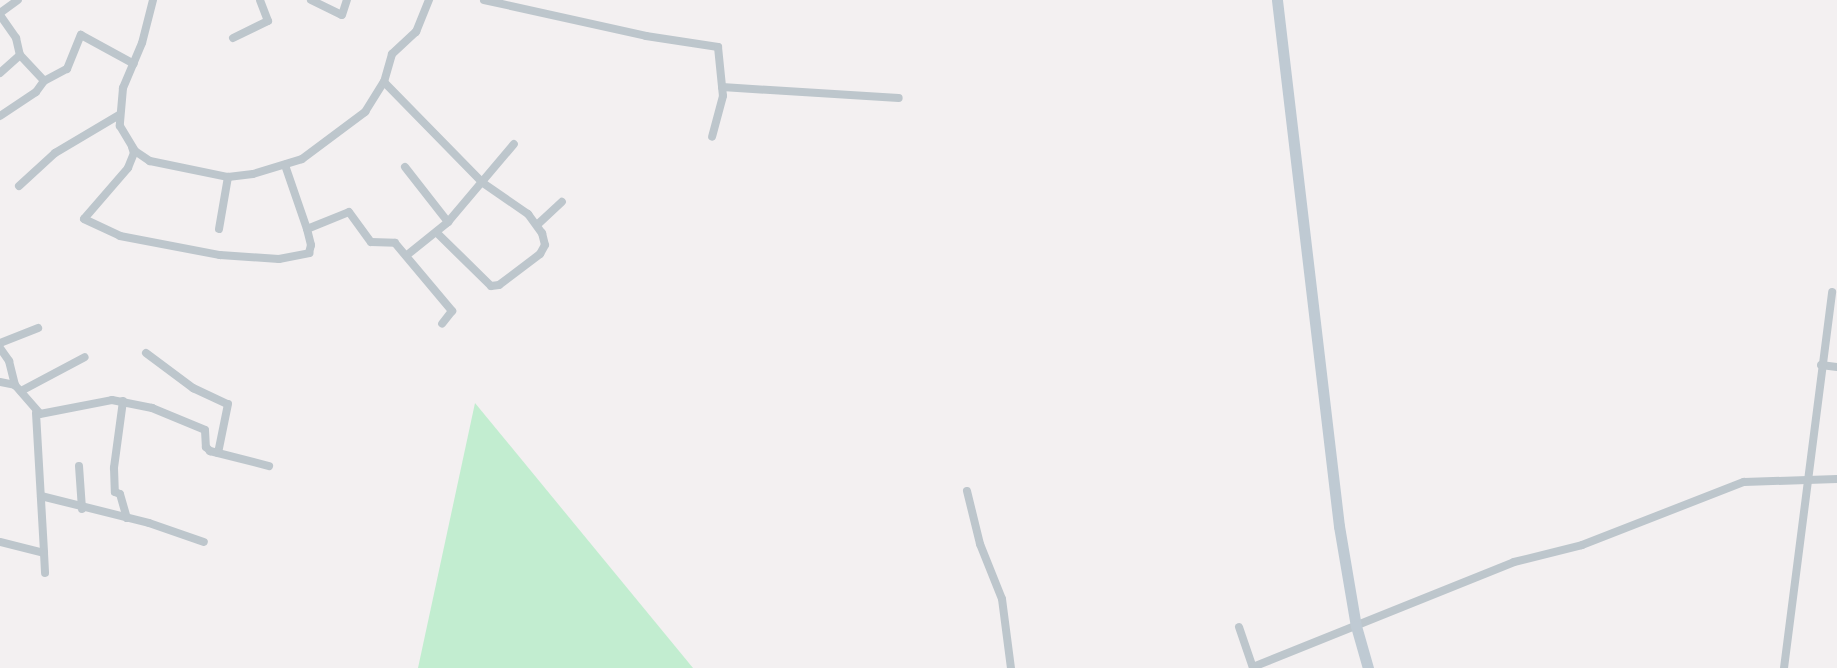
<!DOCTYPE html>
<html>
<head>
<meta charset="utf-8">
<style>
  body { margin:0 }
  #map { position:relative; width:1837px; height:668px; overflow:hidden; background:#f3f0f1; font-family:"Source Sans 3",sans-serif }
  div>[style] { position:absolute }
  .green>* { inset:0; background:#c2edd0 }
  .street>* { height:8px; margin:-4px; padding:0 4px; transform-origin:4px; border-radius:4px; background:#bdc6cc }
  .secondary>* { height:11px; margin:-5.5px; padding:0 5.5px; transform-origin:5.5px; border-radius:5.5px; background:#bfcad3 }
  span { translate:-50% -50%; white-space:nowrap; text-align:center; line-height:1.15; -webkit-text-stroke:6px #fff; paint-order:stroke }
</style>
</head>
<body>
<div id="map">
  <div class="green">
    <div style="clip-path:polygon(475px 403px,693px 668px,418px 668px)"></div>
  </div>
  <div class="street">
    <div style="left:153px;top:0;width:44px;rotate:104.3deg"></div>
    <div style="left:142px;top:43px;width:49px;rotate:112.9deg"></div>
    <div style="left:123px;top:88px;width:38px;rotate:95deg"></div>
    <div style="left:120px;top:126px;width:29px;rotate:59deg"></div>
    <div style="left:135px;top:151px;width:18px;rotate:34deg"></div>
    <div style="left:150px;top:161px;width:80px;rotate:11.6deg"></div>
    <div style="left:228px;top:177px;width:25px;rotate:-7deg"></div>
    <div style="left:253px;top:174px;width:51px;rotate:-17deg"></div>
    <div style="left:302px;top:159px;width:79px;rotate:-36.7deg"></div>
    <div style="left:365px;top:112px;width:36px;rotate:-58deg"></div>
    <div style="left:384px;top:82px;width:29px;rotate:-74deg"></div>
    <div style="left:392px;top:54px;width:33px;rotate:-43deg"></div>
    <div style="left:416px;top:32px;width:35px;rotate:-68deg"></div>
    <div style="left:311px;top:0;width:34px;rotate:26deg"></div>
    <div style="left:342px;top:15px;width:16px;rotate:-72deg"></div>
    <div style="left:484px;top:0;width:166px;rotate:12.5deg"></div>
    <div style="left:646px;top:36px;width:73px;rotate:8.7deg"></div>
    <div style="left:718px;top:47px;width:49px;rotate:84.2deg"></div>
    <div style="left:723px;top:96px;width:42px;rotate:105deg"></div>
    <div style="left:0;top:13px;width:22px;rotate:-36deg"></div>
    <div style="left:0;top:15px;width:28px;rotate:55deg"></div>
    <div style="left:16px;top:38px;width:17px;rotate:77deg"></div>
    <div style="left:20px;top:55px;width:35px;rotate:47deg"></div>
    <div style="left:233px;top:38px;width:39px;rotate:-26deg"></div>
    <div style="left:268px;top:21px;width:22px;rotate:-111deg"></div>
    <div style="left:0;top:73px;width:27px;rotate:-42deg"></div>
    <div style="left:384px;top:82px;width:141px;rotate:45.6deg"></div>
    <div style="left:483px;top:183px;width:55px;rotate:34.6deg"></div>
    <div style="left:528px;top:214px;width:24px;rotate:54deg"></div>
    <div style="left:542px;top:233px;width:12px;rotate:76deg"></div>
    <div style="left:545px;top:245px;width:10px;rotate:119deg"></div>
    <div style="left:540px;top:254px;width:51px;rotate:142.9deg"></div>
    <div style="left:499px;top:285px;width:8px;rotate:173deg"></div>
    <div style="left:491px;top:286px;width:76px;rotate:-135.5deg"></div>
    <div style="left:722px;top:87px;width:177px;rotate:3.6deg"></div>
    <div style="left:0;top:116px;width:43px;rotate:-33.7deg"></div>
    <div style="left:36px;top:92px;width:14px;rotate:-54deg"></div>
    <div style="left:44px;top:81px;width:26px;rotate:-28deg"></div>
    <div style="left:67px;top:69px;width:37px;rotate:-68deg"></div>
    <div style="left:81px;top:35px;width:60px;rotate:28.7deg"></div>
    <div style="left:132px;top:147px;width:6px;rotate:72deg"></div>
    <div style="left:134px;top:153px;width:16px;rotate:112deg"></div>
    <div style="left:128px;top:168px;width:67px;rotate:130.8deg"></div>
    <div style="left:84px;top:219px;width:40px;rotate:25deg"></div>
    <div style="left:120px;top:236px;width:102px;rotate:10.8deg"></div>
    <div style="left:220px;top:255px;width:59px;rotate:3.9deg"></div>
    <div style="left:279px;top:259px;width:31px;rotate:-11deg"></div>
    <div style="left:309px;top:253px;width:8px;rotate:-76deg"></div>
    <div style="left:311px;top:245px;width:16px;rotate:-104deg"></div>
    <div style="left:307px;top:229px;width:68px;rotate:-109deg"></div>
    <div style="left:405px;top:167px;width:70px;rotate:52deg"></div>
    <div style="left:448px;top:222px;width:102px;rotate:-49.8deg"></div>
    <div style="left:19px;top:186px;width:49px;rotate:-42.5deg"></div>
    <div style="left:55px;top:153px;width:74px;rotate:-30.7deg"></div>
    <div style="left:537px;top:225px;width:34px;rotate:-43deg"></div>
    <div style="left:219px;top:229px;width:53px;rotate:-80.2deg"></div>
    <div style="left:307px;top:229px;width:45px;rotate:-22deg"></div>
    <div style="left:349px;top:212px;width:37px;rotate:54deg"></div>
    <div style="left:371px;top:242px;width:24px;rotate:2deg"></div>
    <div style="left:395px;top:243px;width:89px;rotate:50deg"></div>
    <div style="left:452px;top:311px;width:16px;rotate:128deg"></div>
    <div style="left:407px;top:255px;width:53px;rotate:-38.8deg"></div>
    <div style="left:0;top:343px;width:41px;rotate:-21.5deg"></div>
    <div style="left:0;top:348px;width:16px;rotate:55deg"></div>
    <div style="left:9px;top:361px;width:25px;rotate:76deg"></div>
    <div style="left:146px;top:353px;width:59px;rotate:36.7deg"></div>
    <div style="left:193px;top:388px;width:38px;rotate:25deg"></div>
    <div style="left:228px;top:404px;width:50px;rotate:101.5deg"></div>
    <div style="left:1821px;top:365px;width:16px;rotate:7deg"></div>
    <div style="left:0;top:382px;width:15px;rotate:11deg"></div>
    <div style="left:15px;top:385px;width:38px;rotate:49deg"></div>
    <div style="left:40px;top:414px;width:73px;rotate:-11deg"></div>
    <div style="left:112px;top:400px;width:41px;rotate:11.3deg"></div>
    <div style="left:152px;top:408px;width:57px;rotate:22.5deg"></div>
    <div style="left:205px;top:430px;width:17px;rotate:87deg"></div>
    <div style="left:206px;top:447px;width:6px;rotate:45deg"></div>
    <div style="left:210px;top:451px;width:61px;rotate:14.3deg"></div>
    <div style="left:21px;top:391px;width:72px;rotate:-28deg"></div>
    <div style="left:123px;top:401px;width:68px;rotate:97.7deg"></div>
    <div style="left:114px;top:468px;width:24px;rotate:88deg"></div>
    <div style="left:115px;top:492px;width:5px;rotate:22deg"></div>
    <div style="left:120px;top:494px;width:25px;rotate:74deg"></div>
    <div style="left:36px;top:413px;width:140px;rotate:86.7deg"></div>
    <div style="left:79px;top:466px;width:43px;rotate:86deg"></div>
    <div style="left:967px;top:491px;width:55px;rotate:76.2deg"></div>
    <div style="left:980px;top:544px;width:59px;rotate:68.2deg"></div>
    <div style="left:1002px;top:599px;width:70px;rotate:82.6deg"></div>
    <div style="left:41px;top:496px;width:111px;rotate:14deg"></div>
    <div style="left:149px;top:523px;width:58px;rotate:19.1deg"></div>
    <div style="left:0;top:542px;width:45px;rotate:14deg"></div>
    <div style="left:44px;top:553px;width:20px;rotate:87deg"></div>
    <div style="left:1239px;top:627px;width:43px;rotate:71.1deg"></div>
    <div style="left:1253px;top:667px;width:281px;rotate:-21.9deg"></div>
    <div style="left:1514px;top:562px;width:70px;rotate:-14deg"></div>
    <div style="left:1582px;top:545px;width:174px;rotate:-21.3deg"></div>
    <div style="left:1744px;top:482px;width:93px;rotate:-1.8deg"></div>
    <div style="left:1784px;top:668px;width:379px;rotate:-82.7deg"></div>
  </div>
  <div class="secondary">
    <div style="left:1277px;top:0;width:530px;rotate:83.28deg"></div>
    <div style="left:1339px;top:526px;width:101px;rotate:80.4deg"></div>
    <div style="left:1356px;top:626px;width:44px;rotate:74.1deg"></div>
  </div>
</div>
</body>
</html>
